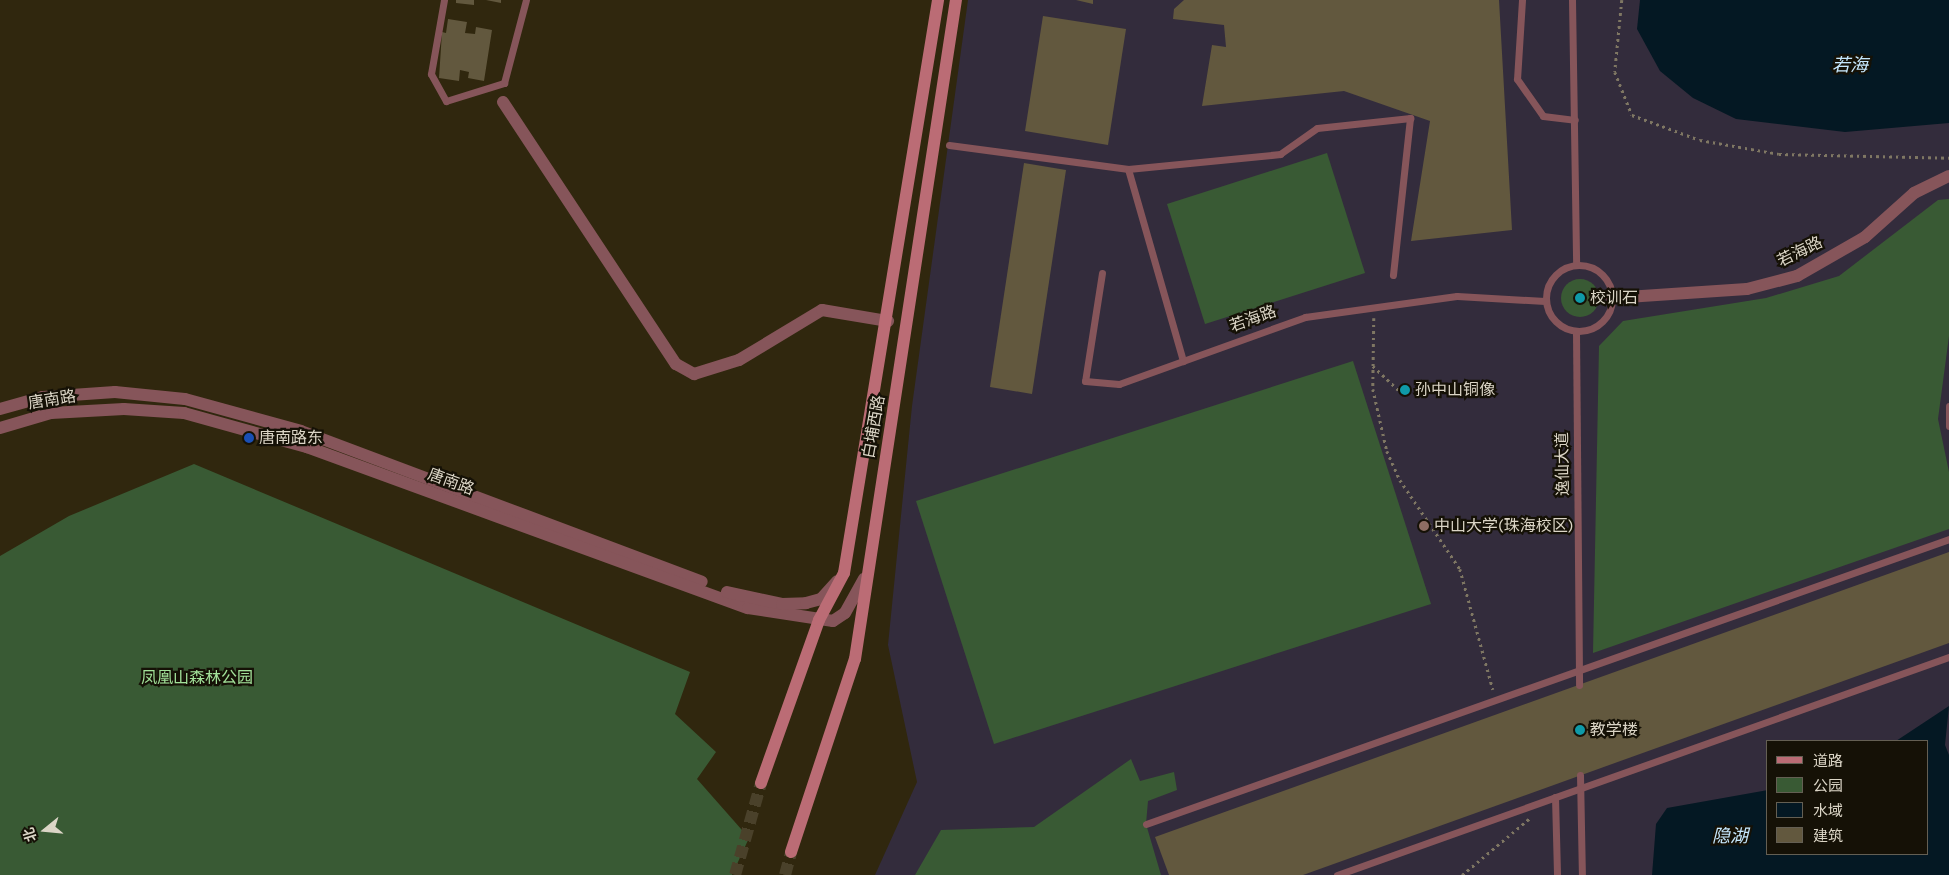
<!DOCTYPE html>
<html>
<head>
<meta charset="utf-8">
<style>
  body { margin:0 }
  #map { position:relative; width:1949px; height:875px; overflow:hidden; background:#30270e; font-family:Karla,"Noto Sans SC",sans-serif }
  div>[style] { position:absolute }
  .education>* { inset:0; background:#332c3c }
  .green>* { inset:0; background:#395a34 }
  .round { border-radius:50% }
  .water>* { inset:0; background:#041823 }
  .building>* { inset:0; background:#62583e }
  .secondary-tunnel>* { height:12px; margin-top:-6px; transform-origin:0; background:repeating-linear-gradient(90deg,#4a412a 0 12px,transparent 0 18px) }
  .path>* { height:2.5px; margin-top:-1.25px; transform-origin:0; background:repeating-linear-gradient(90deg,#7f7763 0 2.5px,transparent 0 6.5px) }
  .service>* { height:7px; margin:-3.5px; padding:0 3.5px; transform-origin:3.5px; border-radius:3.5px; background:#86555a }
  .service>.ring { margin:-3.5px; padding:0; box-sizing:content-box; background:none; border:7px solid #86555a; border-radius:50% }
  .minor>* { height:12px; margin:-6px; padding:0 6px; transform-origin:6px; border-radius:6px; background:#86555a }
  .tertiary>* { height:12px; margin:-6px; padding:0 6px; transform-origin:6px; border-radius:6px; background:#86555a }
  .secondary>* { height:12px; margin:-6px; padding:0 6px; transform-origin:6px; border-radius:6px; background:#bb6c75 }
  .dots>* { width:14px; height:14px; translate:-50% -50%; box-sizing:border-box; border:2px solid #151106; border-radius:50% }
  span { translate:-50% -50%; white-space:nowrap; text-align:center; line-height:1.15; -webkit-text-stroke:4.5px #151106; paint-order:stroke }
  .street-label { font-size:16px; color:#dbd5c6 }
  .poi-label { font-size:16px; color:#dbd5c6 }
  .left { translate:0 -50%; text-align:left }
  .park-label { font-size:16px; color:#a2e199 }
  .water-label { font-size:18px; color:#c6e8fe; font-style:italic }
  .legend { position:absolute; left:1766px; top:740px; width:162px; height:115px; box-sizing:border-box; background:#151106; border:1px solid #645f53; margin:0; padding:6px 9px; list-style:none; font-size:15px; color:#dbd5c6 }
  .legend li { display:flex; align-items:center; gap:10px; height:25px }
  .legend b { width:25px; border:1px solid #645f53 }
  .north { position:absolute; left:20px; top:805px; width:50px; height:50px; -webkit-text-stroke:4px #151106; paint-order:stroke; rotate:253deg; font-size:14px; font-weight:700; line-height:20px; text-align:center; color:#dbd5c6 }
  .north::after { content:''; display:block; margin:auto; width:18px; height:22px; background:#dbd5c6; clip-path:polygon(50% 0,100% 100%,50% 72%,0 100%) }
</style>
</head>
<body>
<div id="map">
  <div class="education">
    <div style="clip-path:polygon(evenodd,968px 0,1949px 0,1949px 875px,875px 875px,917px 782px,888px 645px,912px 406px,968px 0,1768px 741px,1928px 741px,1928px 854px,1768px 854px,1768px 741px)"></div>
  </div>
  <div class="green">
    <div style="clip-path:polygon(1327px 153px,1365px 273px,1205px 324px,1167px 204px)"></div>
    <div style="clip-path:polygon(1949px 199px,1949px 336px,1938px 419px,1949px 472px,1949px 529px,1593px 653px,1599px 346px,1623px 321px,1766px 298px,1839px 276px,1938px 200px)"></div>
    <div class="round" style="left:1561px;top:279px;width:38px;height:38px"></div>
    <div style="clip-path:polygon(1353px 361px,1431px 604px,994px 744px,916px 501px)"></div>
    <div style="clip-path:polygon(194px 464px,690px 672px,675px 714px,716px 752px,697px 779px,749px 838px,732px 875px,0 875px,0 556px,69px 516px)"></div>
    <div style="clip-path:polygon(1131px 759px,1140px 781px,1174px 772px,1177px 790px,1148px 801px,1146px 824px,1161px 875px,915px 875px,941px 830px,1034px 827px)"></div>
  </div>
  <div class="water">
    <div style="clip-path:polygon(1640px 0,1949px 0,1949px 123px,1845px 132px,1736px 119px,1693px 98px,1660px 71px,1637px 29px)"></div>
    <div style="clip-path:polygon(1949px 706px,1945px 745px,1949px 755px,1949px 875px,1652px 875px,1656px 824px,1667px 808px,1768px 790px,1768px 854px,1928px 854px,1928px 741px,1896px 741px)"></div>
  </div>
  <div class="building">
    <div style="clip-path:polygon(456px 0,474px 0,474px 5px,456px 3px)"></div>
    <div style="clip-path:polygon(486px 0,501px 0,501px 3px)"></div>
    <div style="clip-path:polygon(1076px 0,1093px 0,1093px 4px)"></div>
    <div style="clip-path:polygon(1184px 0,1499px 0,1512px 230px,1411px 241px,1430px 121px,1344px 91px,1202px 106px,1212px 45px,1226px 47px,1224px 25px,1173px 19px,1174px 9px)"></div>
    <div style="clip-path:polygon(1043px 16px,1126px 29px,1108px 145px,1025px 131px)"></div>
    <div style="clip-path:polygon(448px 19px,467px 22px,465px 33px,475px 34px,476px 27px,492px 30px,484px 81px,468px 78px,469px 72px,460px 70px,459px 81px,439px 78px,442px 32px,446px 33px)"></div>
    <div style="clip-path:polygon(1024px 163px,1066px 170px,1032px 394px,990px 387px)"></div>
    <div style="clip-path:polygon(1949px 552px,1949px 643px,1303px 875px,1169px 875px,1155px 837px)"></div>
  </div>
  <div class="secondary-tunnel">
    <div style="left:735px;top:875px;width:96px;rotate:-74.2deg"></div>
    <div style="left:785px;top:875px;width:24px;rotate:-75deg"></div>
  </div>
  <div class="path">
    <div style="left:1622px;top:0;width:72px;rotate:95.6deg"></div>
    <div style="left:1615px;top:72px;width:46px;rotate:68.4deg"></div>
    <div style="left:1632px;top:115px;width:72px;rotate:20.2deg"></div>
    <div style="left:1700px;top:140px;width:80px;rotate:10deg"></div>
    <div style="left:1779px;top:154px;width:170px;rotate:1.3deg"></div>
    <div style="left:1374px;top:318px;width:71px;rotate:90.8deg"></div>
    <div style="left:1373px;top:389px;width:64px;rotate:77.3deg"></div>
    <div style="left:1387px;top:451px;width:32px;rotate:66deg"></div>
    <div style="left:1400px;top:480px;width:107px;rotate:56deg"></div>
    <div style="left:1460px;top:569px;width:125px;rotate:74.7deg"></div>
    <div style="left:1373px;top:366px;width:44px;rotate:43.2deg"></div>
    <div style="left:1462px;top:875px;width:89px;rotate:-40deg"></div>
  </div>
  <div class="service">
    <div style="left:444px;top:0;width:75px;rotate:100deg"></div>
    <div style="left:431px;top:74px;width:31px;rotate:61deg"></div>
    <div style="left:446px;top:101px;width:61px;rotate:-17.2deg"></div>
    <div style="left:504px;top:83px;width:86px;rotate:-75.2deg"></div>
    <div style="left:1522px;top:0;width:79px;rotate:93.6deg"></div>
    <div style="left:1517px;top:79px;width:45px;rotate:54.9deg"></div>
    <div style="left:1543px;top:116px;width:32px;rotate:7deg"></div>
    <div style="left:1572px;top:0;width:265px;rotate:89.1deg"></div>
    <div style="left:949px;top:145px;width:181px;rotate:7.6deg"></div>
    <div style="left:1128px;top:169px;width:200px;rotate:74deg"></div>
    <div style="left:1128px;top:169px;width:153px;rotate:-5.6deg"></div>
    <div style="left:1280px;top:154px;width:45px;rotate:-35.1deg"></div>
    <div style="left:1317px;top:128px;width:94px;rotate:-6.1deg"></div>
    <div style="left:1410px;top:118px;width:158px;rotate:96.2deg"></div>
    <div class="ring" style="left:1546px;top:265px;width:59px;height:59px"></div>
    <div style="left:1102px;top:273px;width:109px;rotate:98.9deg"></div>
    <div style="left:1085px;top:381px;width:34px;rotate:5deg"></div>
    <div style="left:1119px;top:384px;width:198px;rotate:-19.8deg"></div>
    <div style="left:1305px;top:317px;width:153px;rotate:-7.9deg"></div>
    <div style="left:1457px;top:296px;width:88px;rotate:3.3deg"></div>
    <div style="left:1576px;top:332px;width:353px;rotate:89.5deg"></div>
    <div style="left:1949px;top:406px;width:20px;rotate:90deg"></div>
    <div style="left:1580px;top:775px;width:100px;rotate:88.9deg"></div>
    <div style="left:1555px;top:797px;width:78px;rotate:88.5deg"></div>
    <div style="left:1146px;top:824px;width:852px;rotate:-19.54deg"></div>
    <div style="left:1337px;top:875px;width:650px;rotate:-19.61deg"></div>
  </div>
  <div class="minor">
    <div style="left:503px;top:102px;width:314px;rotate:56.6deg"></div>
    <div style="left:676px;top:364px;width:21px;rotate:29deg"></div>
    <div style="left:694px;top:374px;width:47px;rotate:-17.3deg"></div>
    <div style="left:739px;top:360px;width:97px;rotate:-31.1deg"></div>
    <div style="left:822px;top:310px;width:67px;rotate:9.5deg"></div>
    <div style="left:1612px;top:298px;width:135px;rotate:-3.8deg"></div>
    <div style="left:1747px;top:289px;width:52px;rotate:-14.6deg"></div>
    <div style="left:1797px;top:276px;width:78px;rotate:-29.8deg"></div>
    <div style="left:1865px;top:237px;width:66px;rotate:-41.9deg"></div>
    <div style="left:1914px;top:193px;width:39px;rotate:-26deg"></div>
  </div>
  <div class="tertiary">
    <div style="left:0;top:409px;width:45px;rotate:-15.6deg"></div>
    <div style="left:43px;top:397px;width:72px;rotate:-4deg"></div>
    <div style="left:115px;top:392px;width:70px;rotate:5.7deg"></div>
    <div style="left:185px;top:399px;width:120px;rotate:15.4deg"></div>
    <div style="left:301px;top:431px;width:428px;rotate:20.6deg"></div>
    <div style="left:0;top:428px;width:53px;rotate:-16.4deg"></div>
    <div style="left:51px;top:413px;width:73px;rotate:-3.1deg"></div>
    <div style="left:124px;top:409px;width:60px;rotate:3.8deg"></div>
    <div style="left:184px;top:413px;width:128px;rotate:15.5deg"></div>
    <div style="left:307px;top:447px;width:469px;rotate:20.1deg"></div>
    <div style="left:748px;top:608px;width:86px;rotate:8.7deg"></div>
    <div style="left:833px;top:621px;width:14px;rotate:-34deg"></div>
    <div style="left:845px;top:613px;width:39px;rotate:-61deg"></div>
    <div style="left:727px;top:592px;width:56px;rotate:12.3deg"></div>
    <div style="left:782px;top:604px;width:24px;rotate:-2deg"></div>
    <div style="left:806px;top:603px;width:16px;rotate:-15deg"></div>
    <div style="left:821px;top:599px;width:24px;rotate:-48deg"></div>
  </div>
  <div class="secondary">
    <div style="left:761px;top:783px;width:173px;rotate:-70.4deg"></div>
    <div style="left:819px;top:620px;width:53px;rotate:-62deg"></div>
    <div style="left:844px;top:573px;width:581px;rotate:-80.68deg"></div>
    <div style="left:791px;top:852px;width:203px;rotate:-71.7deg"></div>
    <div style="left:855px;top:659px;width:667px;rotate:-81.29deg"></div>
  </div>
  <div class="dots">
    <div style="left:1580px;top:298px;background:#0f9aa8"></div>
    <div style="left:1405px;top:390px;background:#0f9aa8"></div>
    <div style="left:249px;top:438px;background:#1a4fb4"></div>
    <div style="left:1424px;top:526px;background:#8d6e63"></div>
    <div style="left:1580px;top:730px;background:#0f9aa8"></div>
  </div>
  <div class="street-label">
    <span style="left:1800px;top:252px;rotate:-26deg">若海路</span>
    <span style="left:1253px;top:319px;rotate:-20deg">若海路</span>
    <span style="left:52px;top:400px;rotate:-9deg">唐南路</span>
    <span style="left:874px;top:427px;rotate:-80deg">白埔西路</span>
    <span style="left:1563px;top:464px;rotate:-91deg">逸仙大道</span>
    <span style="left:451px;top:482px;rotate:20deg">唐南路</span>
  </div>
  <div class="poi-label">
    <span class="left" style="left:1590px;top:298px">校训石</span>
    <span class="left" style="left:1415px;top:390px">孙中山铜像</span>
    <span class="left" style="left:259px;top:438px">唐南路东</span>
    <span class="left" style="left:1434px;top:526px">中山大学(珠海校区)</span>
    <span class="left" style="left:1590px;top:730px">教学楼</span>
  </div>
  <div class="park-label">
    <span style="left:197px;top:678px">凤凰山森林公园</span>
  </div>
  <div class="water-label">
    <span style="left:1850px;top:65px">若海</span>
    <span style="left:1730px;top:836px">隐湖</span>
  </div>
  <ul class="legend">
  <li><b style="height:6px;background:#bb6c75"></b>道路</li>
  <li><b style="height:14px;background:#395a34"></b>公园</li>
  <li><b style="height:14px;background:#041823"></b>水域</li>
  <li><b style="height:14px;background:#62583e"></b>建筑</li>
  </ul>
  <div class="north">北</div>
</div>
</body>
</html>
